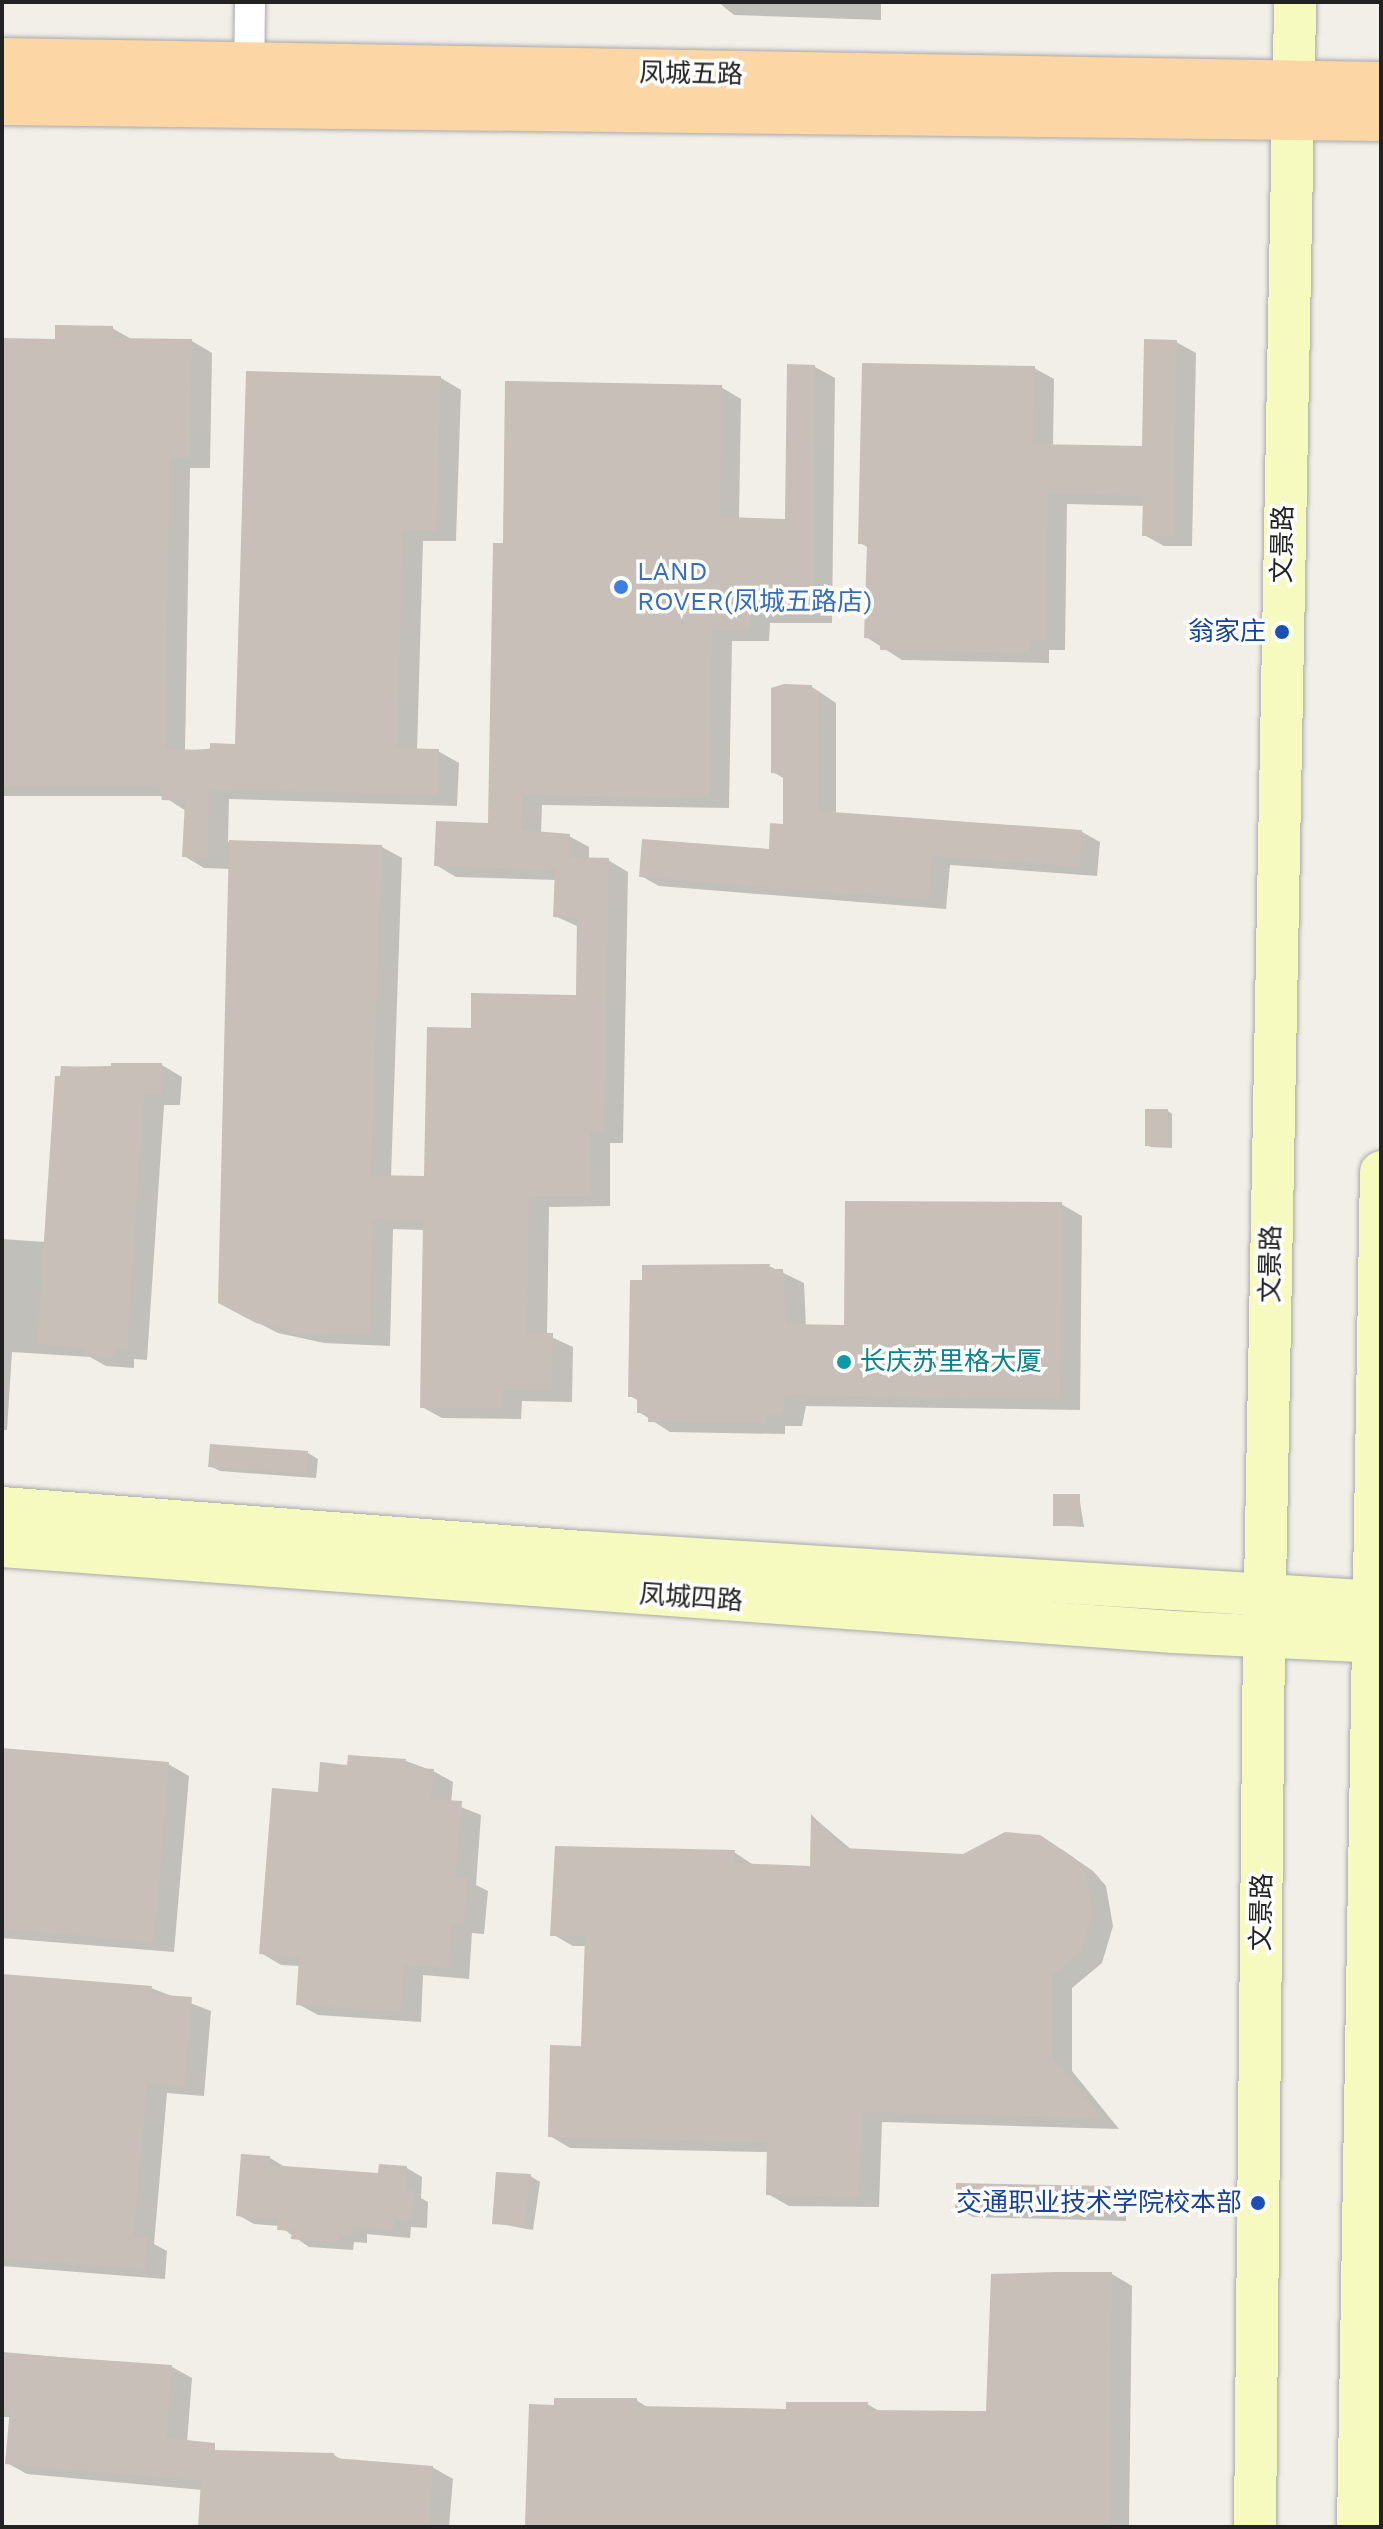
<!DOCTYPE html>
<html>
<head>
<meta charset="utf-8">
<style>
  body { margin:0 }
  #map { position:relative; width:1383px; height:2529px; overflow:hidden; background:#f2efe9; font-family:"Work Sans","Noto Sans SC",sans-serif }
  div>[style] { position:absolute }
  .shadow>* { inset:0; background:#0003 }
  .building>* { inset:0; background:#c7bfb8 }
  .roads { filter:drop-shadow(0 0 2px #a9a9a9) drop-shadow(0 0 2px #a9a9a9) }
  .street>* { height:30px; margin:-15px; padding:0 15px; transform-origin:15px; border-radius:15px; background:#fff }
  .secondary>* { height:42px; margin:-21px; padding:0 21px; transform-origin:21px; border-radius:21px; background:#f7fabf }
  .primary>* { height:44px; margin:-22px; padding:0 22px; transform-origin:22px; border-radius:22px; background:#fcd6a4 }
  .dots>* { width:22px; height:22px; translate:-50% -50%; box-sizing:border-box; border:4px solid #fff; border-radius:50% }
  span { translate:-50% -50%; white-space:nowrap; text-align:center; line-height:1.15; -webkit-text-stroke:7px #fff; paint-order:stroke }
  .street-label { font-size:26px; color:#222 }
  .shop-label { font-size:26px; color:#366cbe }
  .left { translate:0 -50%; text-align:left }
  .transit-label { font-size:26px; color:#164399 }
  .right { translate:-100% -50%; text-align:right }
  .culture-label { font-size:26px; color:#0d838f }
  .frame { position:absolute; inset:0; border:4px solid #222; pointer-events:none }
</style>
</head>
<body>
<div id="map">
  <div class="shadow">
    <div style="clip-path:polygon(718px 2px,881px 2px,881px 20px,734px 15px)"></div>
    <div style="clip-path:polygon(112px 328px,133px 340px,192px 341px,212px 353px,210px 468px,190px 468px,185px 751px,237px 746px,441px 378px,461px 390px,456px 541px,423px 541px,417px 751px,438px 751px,459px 763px,457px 806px,229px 799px,228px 842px,382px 847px,402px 858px,391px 1177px,426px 1178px,473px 1030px,578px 997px,579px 927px,555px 916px,556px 880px,456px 877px,436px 865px,490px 825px,504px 545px,721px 387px,741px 399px,739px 520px,787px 521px,815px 367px,835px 378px,832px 623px,770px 623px,769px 641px,732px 641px,729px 808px,542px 805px,541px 833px,569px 836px,589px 847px,589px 860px,608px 860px,628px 872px,623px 1143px,610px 1143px,610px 1206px,549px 1207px,547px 1335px,573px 1347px,572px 1402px,522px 1401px,521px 1419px,442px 1418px,422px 1407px,425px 1230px,393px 1229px,390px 1346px,324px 1343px,278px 1333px,241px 1314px,231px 869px,204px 868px,184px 856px,186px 811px,163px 796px,2px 796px,2px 340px,57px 341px)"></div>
    <div style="clip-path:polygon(1176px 342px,1196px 353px,1192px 546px,1164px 546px,1144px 535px,1145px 506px,1067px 504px,1065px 650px,1049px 650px,1049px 663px,902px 660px,866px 637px,869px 548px,860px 543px,1034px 368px,1054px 379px,1053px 447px,1144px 448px)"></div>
    <div style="clip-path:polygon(812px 687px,836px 703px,836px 814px,1082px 832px,1100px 842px,1097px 876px,950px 865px,946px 909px,659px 886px,641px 876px,771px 851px,784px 826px,785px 779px,773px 772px)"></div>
    <div style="clip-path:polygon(162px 1065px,182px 1077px,180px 1105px,164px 1105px,147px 1360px,134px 1359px,134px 1368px,106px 1366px,90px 1357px,12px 1352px,7px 1430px,2px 1430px,2px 1239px,46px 1242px,63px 1067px)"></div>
    <div style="clip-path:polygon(1168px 1111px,1172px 1114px,1172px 1148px,1151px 1147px,1147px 1145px)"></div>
    <div style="clip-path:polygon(1061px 1204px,1082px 1216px,1080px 1410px,806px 1406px,802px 1426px,785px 1426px,785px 1434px,670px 1432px,639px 1412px,639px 1401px,630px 1396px,769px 1266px,804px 1283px,806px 1327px,846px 1327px)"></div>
    <div style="clip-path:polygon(308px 1453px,318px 1459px,316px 1478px,220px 1471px,210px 1466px)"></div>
    <div style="clip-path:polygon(1079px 1496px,1084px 1527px,1055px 1525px)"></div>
    <div style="clip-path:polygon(2px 1750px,168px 1764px,189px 1776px,174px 1952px,2px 1938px)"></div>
    <div style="clip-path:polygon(349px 1757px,406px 1761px,433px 1771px,453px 1782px,451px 1803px,481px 1815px,476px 1885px,488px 1891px,484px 1934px,472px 1933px,469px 1979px,423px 1975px,421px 2022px,318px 2015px,298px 2004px,300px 1966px,281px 1965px,261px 1953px,320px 1794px,348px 1767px)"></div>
    <div style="clip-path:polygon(813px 1817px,853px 1851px,964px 1856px,1061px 1849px,1093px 1871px,1106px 1886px,1113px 1926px,1102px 1963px,1072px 1988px,1072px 2071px,1119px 2129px,882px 2122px,879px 2207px,789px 2206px,768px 2194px,769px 2152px,570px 2148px,550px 2136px,583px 2048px,587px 1946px,573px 1946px,552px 1934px,734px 1852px,755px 1866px,812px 1868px)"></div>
    <div style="clip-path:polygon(2px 1976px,151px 1988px,211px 2011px,204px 2096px,167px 2093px,154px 2244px,167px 2251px,165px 2279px,2px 2266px)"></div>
    <div style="clip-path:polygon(270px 2158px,285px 2167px,380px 2176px,407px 2168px,422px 2177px,421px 2198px,428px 2202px,427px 2228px,411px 2227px,410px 2238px,367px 2234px,367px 2243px,354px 2242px,353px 2250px,309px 2247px,279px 2226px,254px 2224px,238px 2215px)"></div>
    <div style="clip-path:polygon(530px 2176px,540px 2182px,533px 2230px,494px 2223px)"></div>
    <div style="clip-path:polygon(1111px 2188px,1126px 2197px,1126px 2221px,973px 2217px,957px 2208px)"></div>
    <div style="clip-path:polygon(1112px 2274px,1132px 2286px,1129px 2527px,527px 2527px,531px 2407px,636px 2400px,649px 2408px,788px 2411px,867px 2404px,881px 2412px,988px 2413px)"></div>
    <div style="clip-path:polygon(2px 2352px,172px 2367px,192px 2378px,187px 2443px,227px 2453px,334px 2455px,344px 2461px,432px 2467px,453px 2479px,449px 2527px,200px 2527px,202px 2490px,27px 2474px,7px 2463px,11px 2417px,2px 2417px)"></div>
  </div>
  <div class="building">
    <div style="clip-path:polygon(55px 325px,113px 326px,113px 338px,192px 339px,190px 457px,170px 457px,165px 749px,210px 750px,210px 743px,235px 744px,246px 371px,441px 376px,436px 531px,403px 530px,397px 748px,439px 749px,437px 795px,209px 789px,208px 858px,182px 857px,185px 801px,162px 800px,159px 785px,2px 786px,2px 338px,55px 339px)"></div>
    <div style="clip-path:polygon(1144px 339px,1177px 340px,1173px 536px,1142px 536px,1143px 496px,1048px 494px,1045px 640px,1030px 640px,1030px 653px,880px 650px,880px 639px,864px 638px,867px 544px,858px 544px,862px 363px,1035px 366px,1033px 444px,1142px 446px)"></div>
    <div style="clip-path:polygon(787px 364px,815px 365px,813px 613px,750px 613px,749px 631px,712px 630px,709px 798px,523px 795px,521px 830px,570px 834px,569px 857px,609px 858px,604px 1133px,590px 1132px,591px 1196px,529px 1196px,527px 1333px,553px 1333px,552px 1391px,502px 1390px,502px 1409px,420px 1408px,423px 1220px,373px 1219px,370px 1335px,302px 1333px,256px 1323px,218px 1303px,229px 840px,382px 845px,371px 1175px,424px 1176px,427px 1027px,471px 1028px,471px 993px,576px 995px,577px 918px,553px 917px,555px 870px,434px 866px,436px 821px,488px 823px,493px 543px,503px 543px,505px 381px,722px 385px,720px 517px,785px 519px)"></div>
    <div style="clip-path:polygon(784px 684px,812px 685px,812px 690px,819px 691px,818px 811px,1082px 830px,1080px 867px,932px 856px,929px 900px,639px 877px,642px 839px,769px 849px,770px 823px,783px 824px,783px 774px,771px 773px,771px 688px)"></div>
    <div style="clip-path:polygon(111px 1063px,162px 1063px,161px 1095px,144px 1094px,127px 1349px,115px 1349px,114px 1358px,84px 1356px,85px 1348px,37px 1344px,55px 1076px,60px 1076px,61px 1066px,111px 1068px)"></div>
    <div style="clip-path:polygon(1145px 1109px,1168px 1109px,1169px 1147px,1145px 1146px)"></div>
    <div style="clip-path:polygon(845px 1201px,1062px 1202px,1060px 1399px,785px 1395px,782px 1415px,765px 1415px,765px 1423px,648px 1422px,648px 1413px,637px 1413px,637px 1397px,628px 1397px,630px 1280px,642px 1280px,642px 1265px,770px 1264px,769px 1269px,783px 1269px,786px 1324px,844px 1325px)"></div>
    <div style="clip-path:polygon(210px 1444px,308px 1451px,307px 1474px,208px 1467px)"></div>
    <div style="clip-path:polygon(1053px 1494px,1080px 1494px,1080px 1526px,1053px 1526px)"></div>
    <div style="clip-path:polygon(2px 1748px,169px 1762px,154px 1942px,2px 1929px)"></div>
    <div style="clip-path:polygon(348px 1755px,406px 1759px,405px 1767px,434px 1769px,431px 1799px,462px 1801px,456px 1877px,468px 1878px,464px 1924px,452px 1923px,449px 1968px,404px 1965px,401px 2012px,296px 2005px,299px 1957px,259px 1954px,272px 1788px,318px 1792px,320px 1762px,347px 1765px)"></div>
    <div style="clip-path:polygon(811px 1814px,843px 1848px,963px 1854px,1005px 1832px,1040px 1835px,1073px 1857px,1086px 1873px,1093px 1914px,1081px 1951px,1052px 1976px,1052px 2057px,1102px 2118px,862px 2112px,859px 2197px,766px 2195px,767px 2142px,548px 2137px,550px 2045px,581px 2046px,585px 1936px,550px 1936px,555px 1846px,735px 1850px,734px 1863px,810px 1866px)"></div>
    <div style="clip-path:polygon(2px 1974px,152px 1986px,151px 1994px,192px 1997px,185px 2086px,147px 2083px,134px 2237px,148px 2237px,145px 2269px,2px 2258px)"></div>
    <div style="clip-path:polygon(241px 2154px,270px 2156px,270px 2165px,378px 2173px,379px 2164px,407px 2166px,406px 2190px,414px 2191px,411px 2221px,395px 2220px,394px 2230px,352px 2227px,351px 2236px,339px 2234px,338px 2243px,291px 2239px,292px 2231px,277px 2230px,278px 2219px,236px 2216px)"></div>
    <div style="clip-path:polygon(496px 2172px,531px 2174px,524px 2226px,492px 2224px)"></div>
    <div style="clip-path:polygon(956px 2183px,1111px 2186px,1111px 2213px,955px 2210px)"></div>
    <div style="clip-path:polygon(1056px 2272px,1112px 2272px,1109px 2527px,525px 2525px,529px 2404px,554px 2405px,554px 2398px,637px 2398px,637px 2406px,786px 2409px,786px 2402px,868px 2402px,867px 2410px,986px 2411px,991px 2274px)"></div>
    <div style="clip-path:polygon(2px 2353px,172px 2365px,167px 2438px,215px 2443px,215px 2450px,334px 2453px,334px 2458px,433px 2466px,429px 2527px,198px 2527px,201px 2481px,5px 2464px,10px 2408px,2px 2408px)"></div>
  </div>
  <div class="roads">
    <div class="street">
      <div style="left:249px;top:83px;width:81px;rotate:-89.3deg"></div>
    </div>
    <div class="secondary">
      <div style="left:2px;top:1508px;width:583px;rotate:4.33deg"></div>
      <div style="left:583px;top:1552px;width:800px;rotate:3.59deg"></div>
      <div style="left:2px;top:1546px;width:1175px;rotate:4.2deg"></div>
      <div style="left:1174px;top:1632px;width:207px;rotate:2.8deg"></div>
      <div style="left:1255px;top:2527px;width:889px;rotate:-89.42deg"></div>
      <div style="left:1264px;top:1638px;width:1636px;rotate:-88.91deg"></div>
      <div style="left:1358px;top:2527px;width:1355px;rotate:-89.03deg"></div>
    </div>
    <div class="primary">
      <div style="left:2px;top:60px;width:1379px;rotate:1deg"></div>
      <div style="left:2px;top:103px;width:1379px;rotate:0.66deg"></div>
    </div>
  </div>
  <div class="dots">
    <div style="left:621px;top:587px;background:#3f7fe0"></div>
    <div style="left:1282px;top:632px;background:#1a4fb4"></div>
    <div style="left:844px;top:1362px;background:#0f9aa8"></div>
    <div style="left:1258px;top:2203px;background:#1a4fb4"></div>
  </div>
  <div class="street-label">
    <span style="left:691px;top:74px;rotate:1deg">凤城五路</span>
    <span style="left:1283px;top:544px;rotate:-89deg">文景路</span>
    <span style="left:1271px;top:1264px;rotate:-89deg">文景路</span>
    <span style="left:691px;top:1598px;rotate:4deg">凤城四路</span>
    <span style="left:1262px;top:1912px;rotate:-89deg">文景路</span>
  </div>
  <div class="shop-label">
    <span class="left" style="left:637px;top:587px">LAND<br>ROVER(凤城五路店)</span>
  </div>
  <div class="transit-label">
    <span class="right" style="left:1266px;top:632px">翁家庄</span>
    <span class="right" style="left:1242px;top:2203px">交通职业技术学院校本部</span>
  </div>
  <div class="culture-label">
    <span class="left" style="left:860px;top:1362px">长庆苏里格大厦</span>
  </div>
  <div class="frame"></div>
</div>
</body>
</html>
